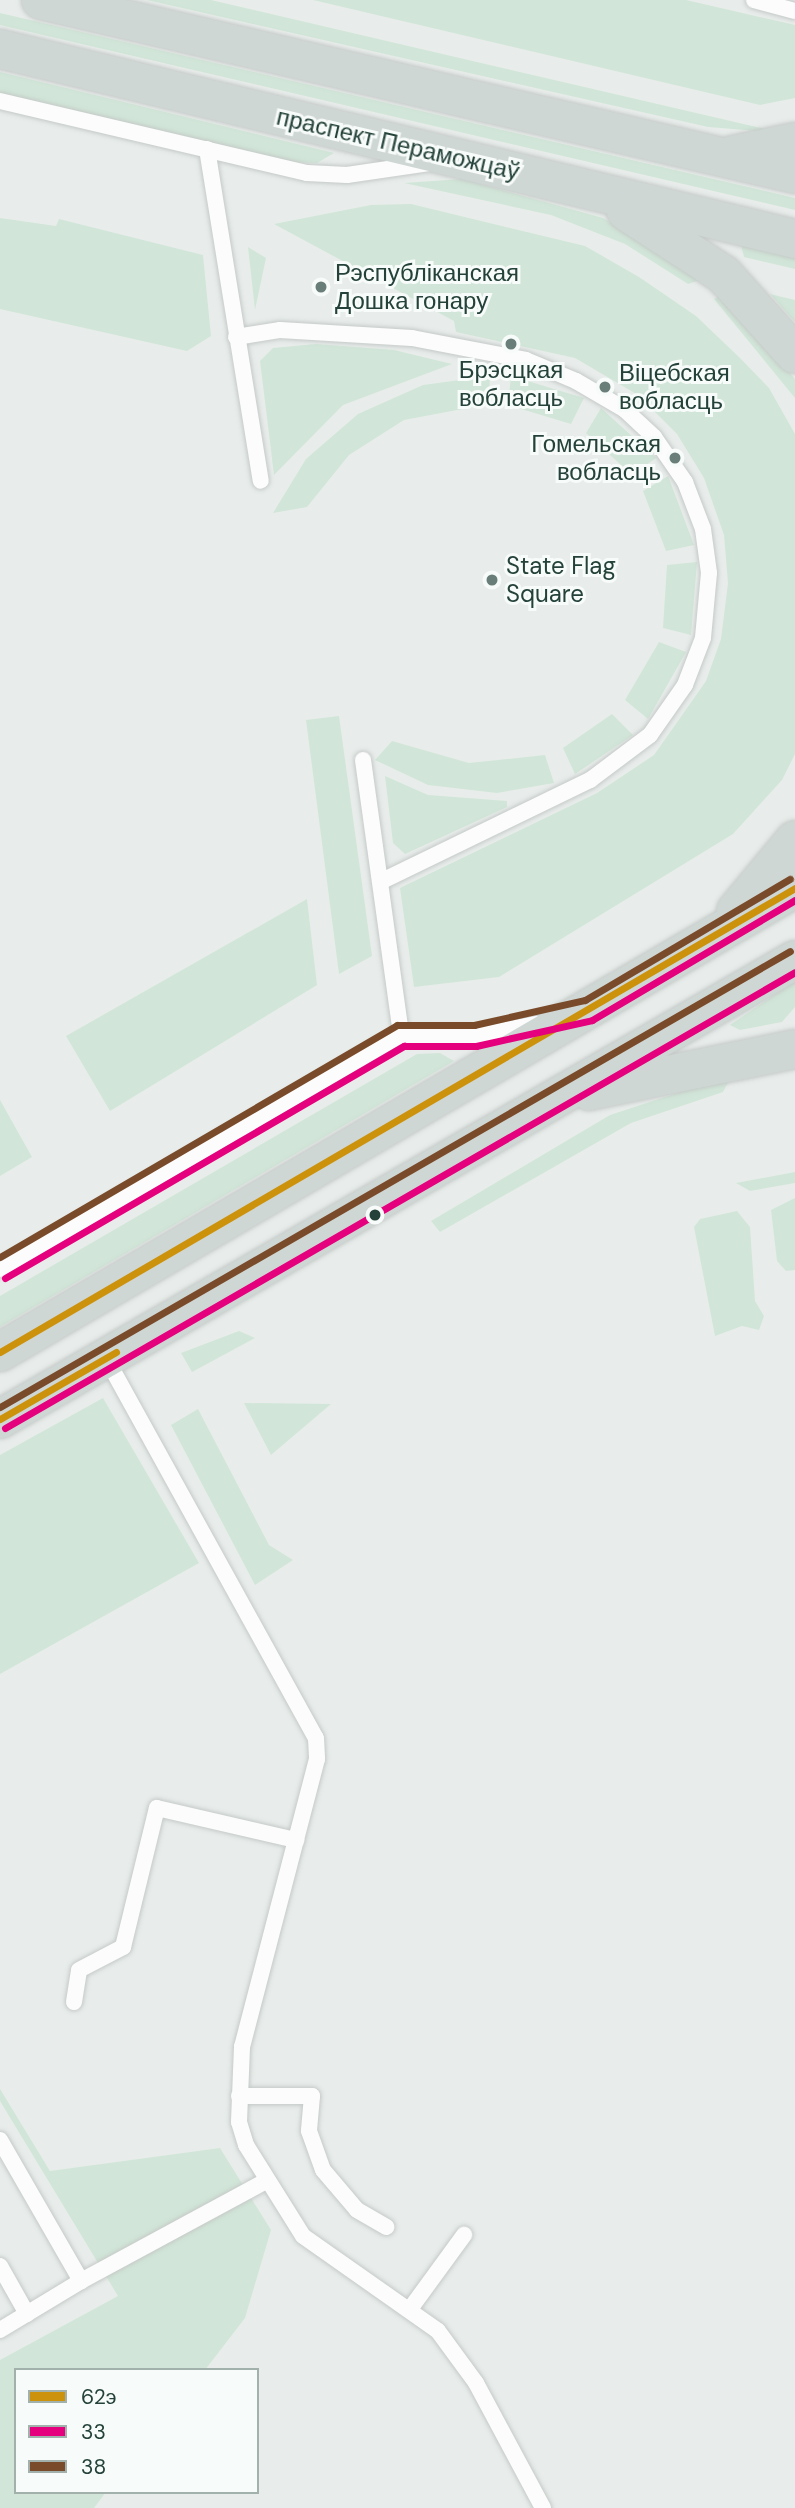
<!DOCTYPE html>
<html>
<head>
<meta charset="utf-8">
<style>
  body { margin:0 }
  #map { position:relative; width:795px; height:2508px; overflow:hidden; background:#e8edeb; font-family:"DM Sans",sans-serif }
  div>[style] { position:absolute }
  .green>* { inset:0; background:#d1e6d8 }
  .roads { filter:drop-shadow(0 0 2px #c5cac8) drop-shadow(0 0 2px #c5cac8) }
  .lane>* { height:16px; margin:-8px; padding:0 8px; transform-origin:8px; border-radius:8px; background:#fcfcfc }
  .primary>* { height:38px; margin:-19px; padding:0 19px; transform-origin:19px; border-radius:19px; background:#cfd7d5 }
  .bus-1>* { height:7px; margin:-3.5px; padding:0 3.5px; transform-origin:3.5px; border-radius:3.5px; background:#cd920c }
  .bus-2>* { height:7px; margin:-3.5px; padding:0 3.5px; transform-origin:3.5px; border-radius:3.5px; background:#e5007d }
  .bus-3>* { height:7px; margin:-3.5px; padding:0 3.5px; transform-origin:3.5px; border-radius:3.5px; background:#7a4b2a }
  .dots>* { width:19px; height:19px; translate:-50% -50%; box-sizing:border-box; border:4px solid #f7fbf9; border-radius:50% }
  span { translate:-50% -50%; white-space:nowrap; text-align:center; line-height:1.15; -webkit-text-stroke:6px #f7fbf9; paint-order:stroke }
  .street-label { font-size:24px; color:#24423a }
  .poi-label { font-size:24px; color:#24423a }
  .left { translate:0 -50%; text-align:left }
  .right { translate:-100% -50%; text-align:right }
  .legend { position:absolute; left:14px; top:2368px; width:245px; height:126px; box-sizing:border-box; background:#f7fbf9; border:2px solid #a3b1ad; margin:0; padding:9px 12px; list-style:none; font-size:21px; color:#24423a }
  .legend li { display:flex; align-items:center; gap:14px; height:35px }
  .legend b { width:35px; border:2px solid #a3b1ad }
</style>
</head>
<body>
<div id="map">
  <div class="green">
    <div style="clip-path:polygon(147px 0,211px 0,782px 133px,708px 127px)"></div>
    <div style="clip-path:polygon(313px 0,686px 0,795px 25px,795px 98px,760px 105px)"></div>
    <div style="clip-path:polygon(0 13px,795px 198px,795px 210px,0 25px)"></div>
    <div style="clip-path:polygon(0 72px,334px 153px,317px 163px,287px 162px,0 95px)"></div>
    <div style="clip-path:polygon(462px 179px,603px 218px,703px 279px,688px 284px,625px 244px,551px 215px,404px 183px)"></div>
    <div style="clip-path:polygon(411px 204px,585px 246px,639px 277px,696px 316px,739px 357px,769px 388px,795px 434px,795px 754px,782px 780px,733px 834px,499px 977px,414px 987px,400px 888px,597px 793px,654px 755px,706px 681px,721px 639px,728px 583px,724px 535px,704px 478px,677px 434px,638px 395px,575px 358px,456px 332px,454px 321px,274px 224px,371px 205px)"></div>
    <div style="clip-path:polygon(0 218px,56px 226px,59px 219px,203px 255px,211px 336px,187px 351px,0 309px)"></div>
    <div style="clip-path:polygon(741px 245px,795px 255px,795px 269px,744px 257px)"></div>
    <div style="clip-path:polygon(248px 247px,266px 258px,255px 310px)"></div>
    <div style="clip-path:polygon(770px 294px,795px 300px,795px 322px)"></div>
    <div style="clip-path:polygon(722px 295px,795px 379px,795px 398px,714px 299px)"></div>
    <div style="clip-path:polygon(316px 344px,394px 350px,452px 364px,343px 405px,274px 475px,260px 361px,273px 348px)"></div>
    <div style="clip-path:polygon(490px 376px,489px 404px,404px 420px,349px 455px,307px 507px,273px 513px,306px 459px,358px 414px,423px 385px)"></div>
    <div style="clip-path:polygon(511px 376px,584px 398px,571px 424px,508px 405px)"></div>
    <div style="clip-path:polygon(601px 408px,656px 458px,632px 475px,586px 433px)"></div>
    <div style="clip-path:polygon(668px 476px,694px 545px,666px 551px,643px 491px)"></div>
    <div style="clip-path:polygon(697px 562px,691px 635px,663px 628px,667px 565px)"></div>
    <div style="clip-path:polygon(659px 642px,686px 652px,648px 719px,625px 700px)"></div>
    <div style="clip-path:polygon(612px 714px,633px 735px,575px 774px,563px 748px)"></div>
    <div style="clip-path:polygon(339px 716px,372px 956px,339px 974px,306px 720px)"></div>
    <div style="clip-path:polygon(392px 741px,469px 763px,545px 755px,554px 783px,497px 793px,428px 785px,375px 760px)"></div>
    <div style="clip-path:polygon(385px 776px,428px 795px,507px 801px,507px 807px,405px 854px,393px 843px)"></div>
    <div style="clip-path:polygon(307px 899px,317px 985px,110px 1111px,66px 1036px)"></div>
    <div style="clip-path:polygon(795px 981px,795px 1007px,782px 1022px,740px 1030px,730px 1025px)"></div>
    <div style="clip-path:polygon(440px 1053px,454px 1061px,0 1327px,0 1296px,417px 1054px)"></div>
    <div style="clip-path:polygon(732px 1075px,723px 1092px,631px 1123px,440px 1232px,431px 1221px,610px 1115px)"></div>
    <div style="clip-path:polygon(0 1100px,32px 1157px,0 1176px)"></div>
    <div style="clip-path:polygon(795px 1172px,795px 1183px,750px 1191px,736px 1183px)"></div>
    <div style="clip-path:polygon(795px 1198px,795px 1270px,786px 1271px,777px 1261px,771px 1210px)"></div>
    <div style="clip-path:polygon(737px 1211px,750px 1227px,755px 1301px,764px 1316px,759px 1330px,742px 1326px,715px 1336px,694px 1227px,700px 1219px)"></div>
    <div style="clip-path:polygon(239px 1331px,255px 1338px,192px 1372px,181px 1353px)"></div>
    <div style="clip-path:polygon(103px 1398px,199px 1563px,0 1674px,0 1455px)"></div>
    <div style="clip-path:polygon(244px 1403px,331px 1404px,271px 1455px)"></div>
    <div style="clip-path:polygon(198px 1409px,269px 1545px,293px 1560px,255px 1585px,171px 1425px)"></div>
    <div style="clip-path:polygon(0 2089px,50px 2171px,220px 2148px,271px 2230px,245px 2318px,205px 2370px,16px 2370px,16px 2492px,106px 2492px,94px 2508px,0 2508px,0 2360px,118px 2296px,0 2101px)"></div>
  </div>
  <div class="roads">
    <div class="lane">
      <div style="left:754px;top:0;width:42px;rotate:15deg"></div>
      <div style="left:0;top:101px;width:315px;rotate:13.2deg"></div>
      <div style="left:307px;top:173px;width:40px;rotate:2.9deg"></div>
      <div style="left:347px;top:175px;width:83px;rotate:-8.3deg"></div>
      <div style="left:207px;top:149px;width:336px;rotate:80.8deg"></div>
      <div style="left:236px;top:337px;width:45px;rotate:-9deg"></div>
      <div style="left:280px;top:330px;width:132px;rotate:3.5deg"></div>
      <div style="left:412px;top:338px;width:116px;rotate:10.9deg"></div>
      <div style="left:526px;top:360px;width:54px;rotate:22.8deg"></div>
      <div style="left:576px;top:381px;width:56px;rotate:30.3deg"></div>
      <div style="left:624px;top:409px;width:41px;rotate:43deg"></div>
      <div style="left:654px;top:437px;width:55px;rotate:55.4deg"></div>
      <div style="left:685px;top:482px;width:50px;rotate:69deg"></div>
      <div style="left:703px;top:529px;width:44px;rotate:82.2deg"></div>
      <div style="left:709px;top:573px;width:65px;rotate:95.3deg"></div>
      <div style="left:703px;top:638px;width:50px;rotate:111deg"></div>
      <div style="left:685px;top:685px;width:61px;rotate:125deg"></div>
      <div style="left:650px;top:735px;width:75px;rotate:143.1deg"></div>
      <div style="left:590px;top:780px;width:233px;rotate:154.1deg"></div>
      <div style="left:363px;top:760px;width:278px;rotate:82.1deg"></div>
      <div style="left:0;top:1269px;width:464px;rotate:-30.3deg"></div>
      <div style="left:401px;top:1035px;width:74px;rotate:0.8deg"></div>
      <div style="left:475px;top:1036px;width:62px;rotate:-11.1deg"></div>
      <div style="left:106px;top:1358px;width:434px;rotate:61.1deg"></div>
      <div style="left:316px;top:1738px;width:21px;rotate:87deg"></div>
      <div style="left:317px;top:1759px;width:298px;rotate:104.6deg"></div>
      <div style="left:242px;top:2047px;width:75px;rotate:92.3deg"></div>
      <div style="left:239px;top:2122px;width:24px;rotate:73deg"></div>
      <div style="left:246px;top:2145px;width:107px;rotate:57.9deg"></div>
      <div style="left:303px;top:2236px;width:165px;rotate:35.1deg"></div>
      <div style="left:438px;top:2331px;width:64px;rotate:53.8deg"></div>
      <div style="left:476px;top:2383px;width:142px;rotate:61.8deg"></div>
      <div style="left:74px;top:2002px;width:32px;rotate:-81deg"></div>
      <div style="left:79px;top:1970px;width:50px;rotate:-27.6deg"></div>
      <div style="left:123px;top:1947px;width:143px;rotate:-76.3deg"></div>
      <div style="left:157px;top:1808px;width:143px;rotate:13deg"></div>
      <div style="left:239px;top:2096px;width:73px"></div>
      <div style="left:312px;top:2096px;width:35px;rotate:95deg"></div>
      <div style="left:309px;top:2131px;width:41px;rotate:70.3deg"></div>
      <div style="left:323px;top:2170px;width:52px;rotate:49.6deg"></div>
      <div style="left:357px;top:2210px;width:34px;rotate:30deg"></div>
      <div style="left:0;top:2140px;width:163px;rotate:60.1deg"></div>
      <div style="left:81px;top:2281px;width:210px;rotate:-28.4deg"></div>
      <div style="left:0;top:2266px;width:55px;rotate:60.6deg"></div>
      <div style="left:410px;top:2309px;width:92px;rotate:-53.9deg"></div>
      <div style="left:0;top:2330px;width:95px;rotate:-31.2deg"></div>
    </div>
    <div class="primary">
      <div style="left:41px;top:0;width:774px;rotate:12.99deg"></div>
      <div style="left:0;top:49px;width:817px;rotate:13.44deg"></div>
      <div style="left:733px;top:155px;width:63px;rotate:-11.8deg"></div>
      <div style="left:626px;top:211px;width:117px;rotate:33.1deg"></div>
      <div style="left:724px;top:275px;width:106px;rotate:48.1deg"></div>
      <div style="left:736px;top:911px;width:92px;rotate:-50.3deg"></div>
      <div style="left:589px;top:1091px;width:210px;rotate:-11.5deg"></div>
      <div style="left:0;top:1352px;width:921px;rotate:-30.27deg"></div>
      <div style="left:0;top:1419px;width:918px;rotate:-30deg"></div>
    </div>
  </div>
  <div class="bus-1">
    <div style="left:0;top:1352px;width:921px;rotate:-30.27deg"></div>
    <div style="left:0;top:1419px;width:134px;rotate:-30deg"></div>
  </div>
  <div class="bus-2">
    <div style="left:5px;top:1278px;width:462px;rotate:-30.2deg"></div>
    <div style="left:404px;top:1046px;width:72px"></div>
    <div style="left:476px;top:1046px;width:119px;rotate:-12.6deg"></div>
    <div style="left:592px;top:1020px;width:236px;rotate:-30.6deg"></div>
    <div style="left:5px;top:1428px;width:912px;rotate:-29.99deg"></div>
  </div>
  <div class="bus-3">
    <div style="left:0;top:1257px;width:460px;rotate:-30.3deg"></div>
    <div style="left:397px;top:1025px;width:77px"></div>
    <div style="left:474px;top:1025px;width:114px;rotate:-12.7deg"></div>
    <div style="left:585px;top:1000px;width:238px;rotate:-30.6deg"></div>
    <div style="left:0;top:1407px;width:912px;rotate:-29.99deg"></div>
  </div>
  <div class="dots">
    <div style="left:321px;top:287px;background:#697e78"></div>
    <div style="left:511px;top:344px;background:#697e78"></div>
    <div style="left:605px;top:387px;background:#697e78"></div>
    <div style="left:675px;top:458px;background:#697e78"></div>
    <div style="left:492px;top:580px;background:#697e78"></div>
    <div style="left:375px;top:1215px;background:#24423a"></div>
  </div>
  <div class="street-label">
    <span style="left:398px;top:144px;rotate:13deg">праспект Пераможцаў</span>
  </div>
  <div class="poi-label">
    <span class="left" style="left:335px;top:287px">Рэспубліканская<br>Дошка гонару</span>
    <span style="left:511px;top:384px">Брэсцкая<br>вобласць</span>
    <span class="left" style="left:619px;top:387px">Віцебская<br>вобласць</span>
    <span class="right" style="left:661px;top:458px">Гомельская<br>вобласць</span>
    <span class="left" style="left:506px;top:580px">State Flag<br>Square</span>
  </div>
  <ul class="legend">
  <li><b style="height:9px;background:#cd920c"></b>62э</li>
  <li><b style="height:9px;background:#e5007d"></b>33</li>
  <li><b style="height:9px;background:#7a4b2a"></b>38</li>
  </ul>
</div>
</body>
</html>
